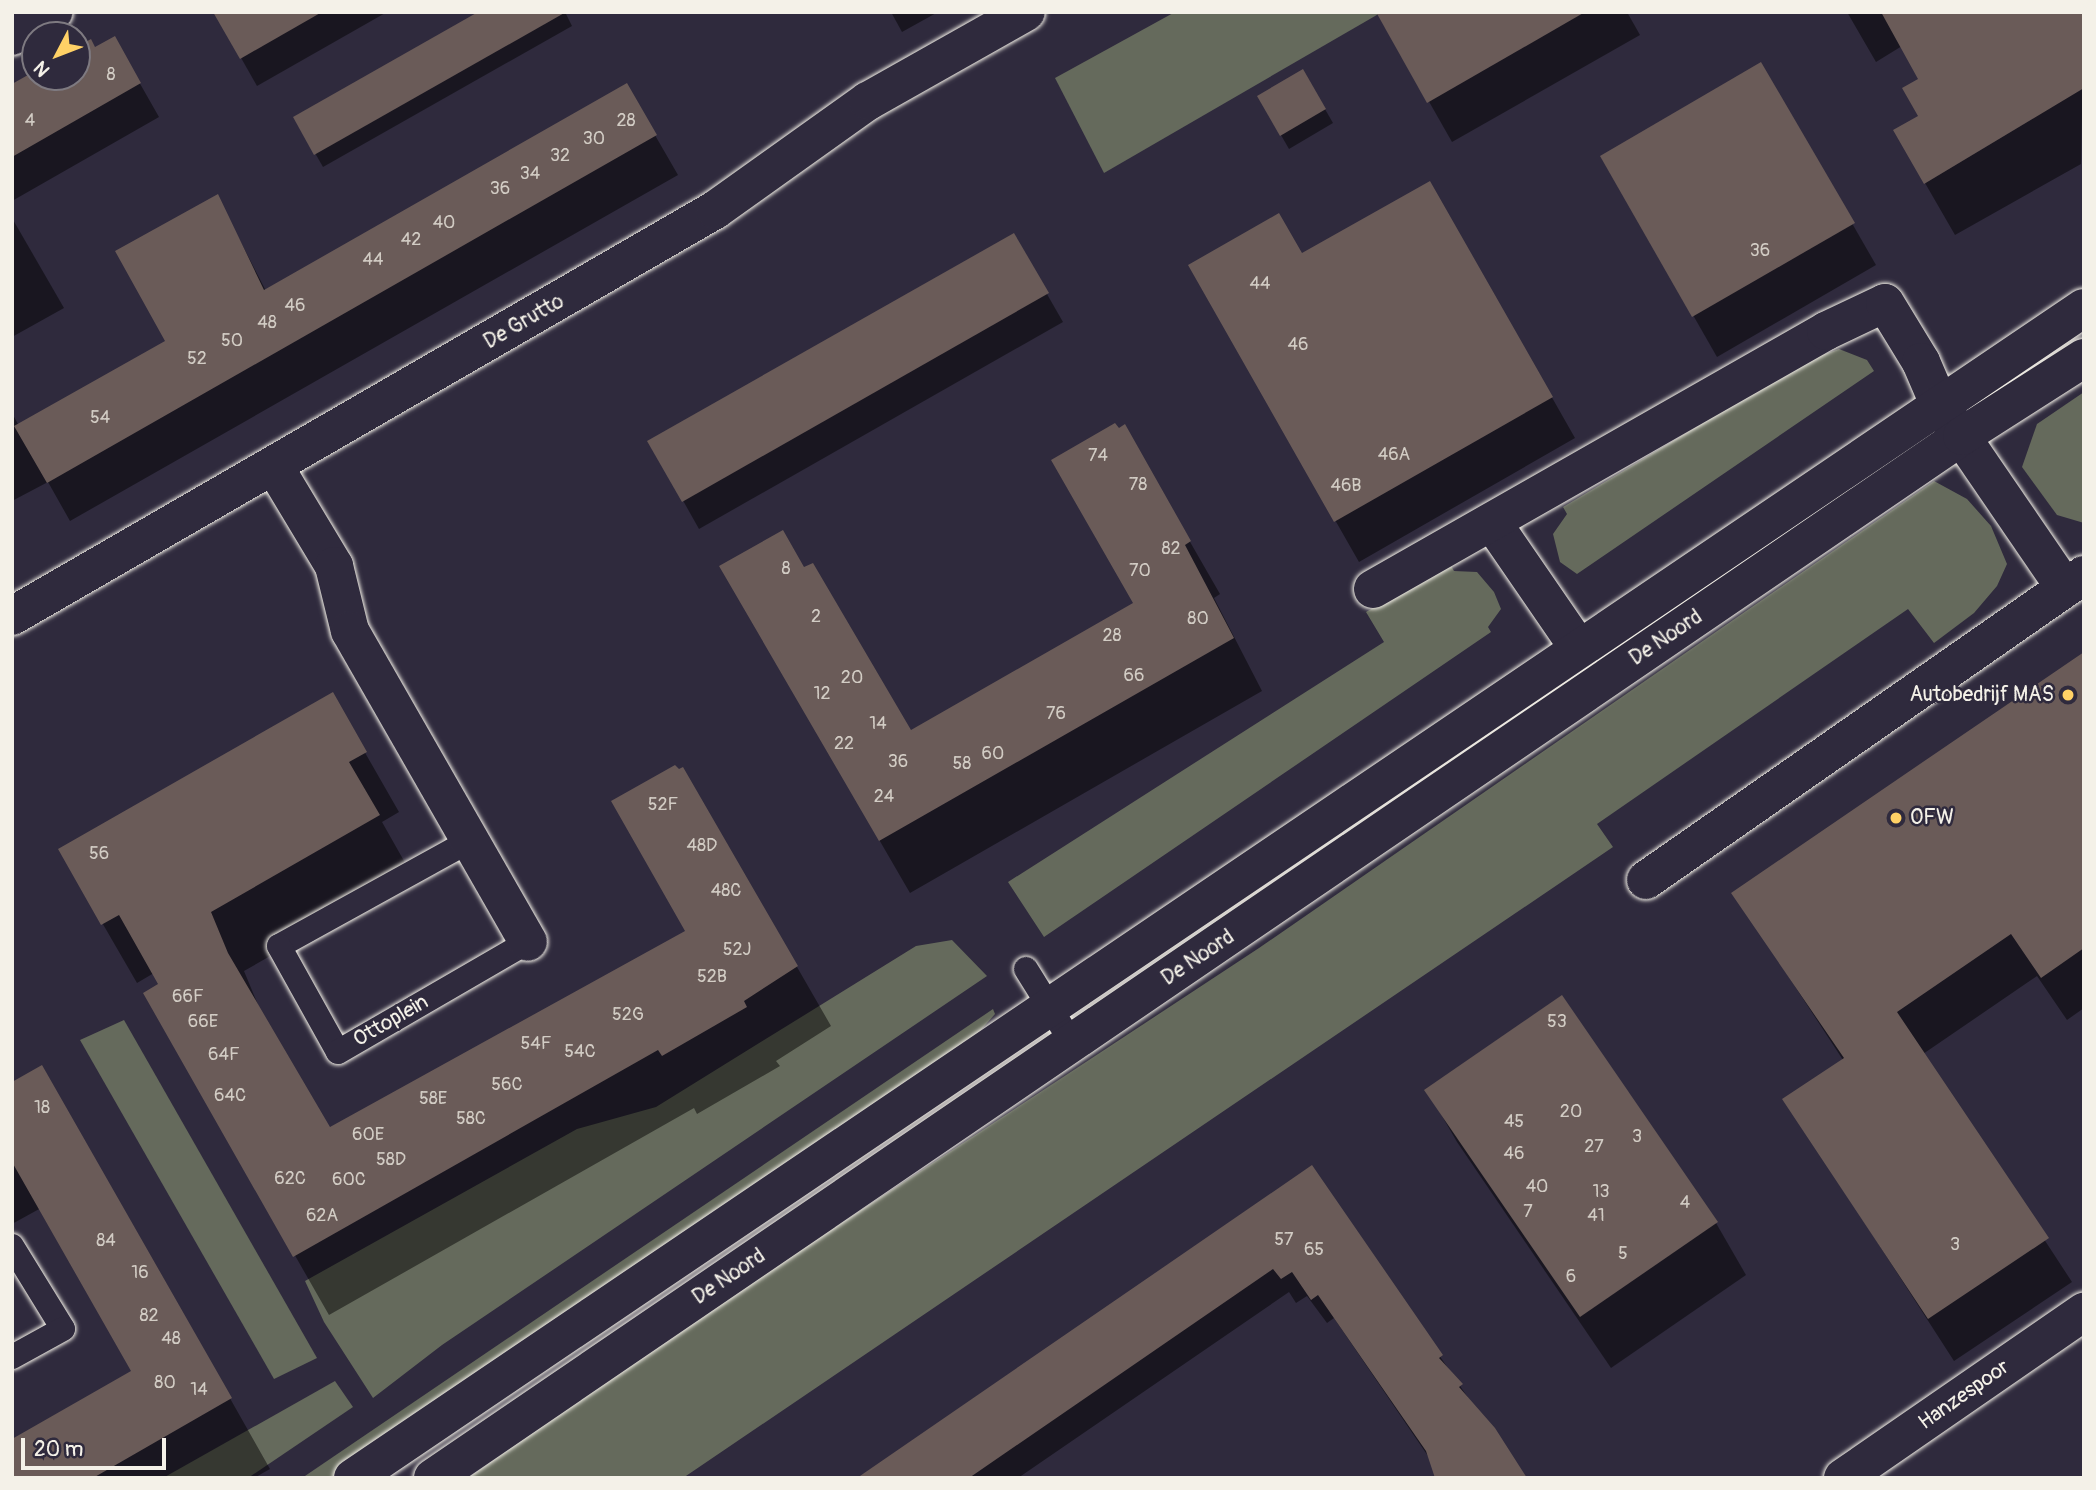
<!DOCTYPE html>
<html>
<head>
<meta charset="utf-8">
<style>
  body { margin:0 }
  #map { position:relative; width:2096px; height:1490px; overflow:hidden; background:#2f2a3d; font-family:Pangolin,sans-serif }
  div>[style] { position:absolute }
  .green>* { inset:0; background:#656a5c }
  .shadow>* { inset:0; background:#0007 }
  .building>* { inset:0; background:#6a5b58 }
  .roads { filter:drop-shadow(0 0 2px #f4f1e8) drop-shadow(0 0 2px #f4f1e8) }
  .lane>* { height:24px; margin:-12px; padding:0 12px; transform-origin:12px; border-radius:12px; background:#2f2a3d }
  .street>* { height:38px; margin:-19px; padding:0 19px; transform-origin:19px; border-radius:19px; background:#2f2a3d }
  .secondary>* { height:38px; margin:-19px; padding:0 19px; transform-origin:19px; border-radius:19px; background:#2f2a3d }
  .dots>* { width:19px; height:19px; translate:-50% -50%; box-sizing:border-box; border:4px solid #2f2a3d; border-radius:50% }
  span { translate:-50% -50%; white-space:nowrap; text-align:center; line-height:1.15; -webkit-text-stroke:5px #2f2a3d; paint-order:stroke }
  .number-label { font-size:18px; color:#d2ccc4 }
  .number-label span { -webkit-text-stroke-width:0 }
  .street-label { font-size:21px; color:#f4f1e8 }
  .poi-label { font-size:21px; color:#f4f1e8 }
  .right { translate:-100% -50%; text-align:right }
  .left { translate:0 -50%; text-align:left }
  .frame { position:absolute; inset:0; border:14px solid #f4f1e8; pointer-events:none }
  .north { position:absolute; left:21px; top:21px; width:70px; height:70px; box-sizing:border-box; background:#2f2a3d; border:2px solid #7e7a81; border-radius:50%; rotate:228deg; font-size:19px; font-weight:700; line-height:28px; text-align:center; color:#f4f1e8 }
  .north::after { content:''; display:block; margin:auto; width:24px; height:32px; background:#ffd166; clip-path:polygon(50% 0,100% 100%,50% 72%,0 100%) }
  .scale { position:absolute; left:21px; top:1438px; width:145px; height:32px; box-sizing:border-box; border:4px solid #f4f1e8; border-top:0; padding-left:9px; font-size:21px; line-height:24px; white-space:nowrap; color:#f4f1e8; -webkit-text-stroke:5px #2f2a3d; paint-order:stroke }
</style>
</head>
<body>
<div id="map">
  <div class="green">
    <div style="clip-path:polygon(1175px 12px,1382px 12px,1104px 173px,1055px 78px)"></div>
    <div style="clip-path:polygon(1839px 349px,1867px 360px,1874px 371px,1577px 574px,1560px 562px,1553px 534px,1567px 514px,1563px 507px,1808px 360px)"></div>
    <div style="clip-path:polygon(2084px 392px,2084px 523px,2057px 515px,2022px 467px,2037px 424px)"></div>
    <div style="clip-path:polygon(1934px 481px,1967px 499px,1991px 526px,2007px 564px,1997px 586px,1974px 613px,1934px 643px,1908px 609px,1597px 824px,1613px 847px,683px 1478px,468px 1478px,682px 1328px,1259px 948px)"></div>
    <div style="clip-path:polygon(1450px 564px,1454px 571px,1477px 572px,1494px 592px,1501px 609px,1488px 627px,1491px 632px,1044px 937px,1008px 882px,1384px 642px,1366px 612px)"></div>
    <div style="clip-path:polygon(952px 940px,987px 976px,442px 1345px,373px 1398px,324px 1322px,305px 1281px,577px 1129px,656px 1107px,916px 946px)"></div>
    <div style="clip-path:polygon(993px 1009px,995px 1014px,966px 1047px,360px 1460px,332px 1478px,302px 1478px)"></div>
    <div style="clip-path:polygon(124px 1020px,317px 1358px,274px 1379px,80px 1040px)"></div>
    <div style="clip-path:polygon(335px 1381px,353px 1407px,248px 1478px,163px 1478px)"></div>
  </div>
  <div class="shadow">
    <div style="clip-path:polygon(215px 12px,387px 12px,257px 86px)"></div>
    <div style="clip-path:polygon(565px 12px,572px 26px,323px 167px,295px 118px)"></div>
    <div style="clip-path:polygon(891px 12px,938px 12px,902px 32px)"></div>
    <div style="clip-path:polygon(1378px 12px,1627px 12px,1640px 35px,1452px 142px)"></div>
    <div style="clip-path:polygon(1847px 12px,2084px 12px,2081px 164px,1955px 235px,1895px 131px,1921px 117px,1921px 79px,1902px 46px,1876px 62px)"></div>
    <div style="clip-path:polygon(114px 38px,159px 117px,12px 201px,12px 86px,35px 73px,35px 77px,77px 77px,77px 49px,95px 49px)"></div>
    <div style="clip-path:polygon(1761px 65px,1876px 265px,1717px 357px,1602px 156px)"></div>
    <div style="clip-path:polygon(1303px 71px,1333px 123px,1289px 149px,1259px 97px)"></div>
    <div style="clip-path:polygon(626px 85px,678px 175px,70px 521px,48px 482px,12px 501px,12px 413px,19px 426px,167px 341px,217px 196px,266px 291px)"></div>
    <div style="clip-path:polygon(1430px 183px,1575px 438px,1359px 562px,1190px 266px,1302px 255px)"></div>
    <div style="clip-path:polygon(12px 218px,64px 308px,12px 337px)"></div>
    <div style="clip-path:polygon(1013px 235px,1063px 322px,699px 529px,650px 442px)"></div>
    <div style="clip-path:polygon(1124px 427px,1220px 594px,1214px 598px,1262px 691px,910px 893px,721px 567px,803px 569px,911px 732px,1135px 604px,1118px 430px)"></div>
    <div style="clip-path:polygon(2084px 654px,2084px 1008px,2067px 1020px,2037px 976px,1923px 1054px,2072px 1282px,1954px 1361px,1785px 1099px,1843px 1060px,1734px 893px)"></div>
    <div style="clip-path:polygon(332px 695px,399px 812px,382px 822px,412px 875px,244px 971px,261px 1012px,330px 1130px,687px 931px,678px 772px,683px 769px,831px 1026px,776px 1061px,780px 1066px,697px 1114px,694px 1108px,329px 1315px,145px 993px,160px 985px,154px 973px,137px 983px,60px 850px)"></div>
    <div style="clip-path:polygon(12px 1085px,82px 1137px,270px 1469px,254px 1478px,12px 1478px,134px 1372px,41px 1208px,12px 1224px)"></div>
    <div style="clip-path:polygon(1427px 1090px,1716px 1223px,1746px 1275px,1611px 1368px,1457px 1142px)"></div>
    <div style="clip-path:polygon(1312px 1168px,1473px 1405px,1430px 1459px,1334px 1318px,1327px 1323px,1307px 1296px,1296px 1303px,1289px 1292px,1018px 1478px,859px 1478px)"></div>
  </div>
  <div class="building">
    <div style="clip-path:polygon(213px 12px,322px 12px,240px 59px)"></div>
    <div style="clip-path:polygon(478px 12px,566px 12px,314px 155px,293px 117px)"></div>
    <div style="clip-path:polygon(1376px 12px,1585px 12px,1427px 103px)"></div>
    <div style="clip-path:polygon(1881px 12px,2084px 12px,2084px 88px,1924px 184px,1893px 130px,1918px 116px,1902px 88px,1918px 79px)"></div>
    <div style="clip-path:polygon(115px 36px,141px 83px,12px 157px,12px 84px,35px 71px,35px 77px,77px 77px,77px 47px,91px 39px,95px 47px)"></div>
    <div style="clip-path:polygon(1761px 62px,1855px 223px,1692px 317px,1600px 156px)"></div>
    <div style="clip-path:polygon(1303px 69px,1326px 109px,1280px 136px,1257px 96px)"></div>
    <div style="clip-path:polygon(627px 83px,657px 135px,47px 483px,14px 426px,165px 341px,115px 251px,218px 194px,264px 290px)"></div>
    <div style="clip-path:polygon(1430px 181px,1553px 397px,1334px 522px,1188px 265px,1279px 213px,1302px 253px)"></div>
    <div style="clip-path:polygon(1014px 233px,1049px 293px,682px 502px,647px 441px)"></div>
    <div style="clip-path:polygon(1115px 423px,1119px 428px,1125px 424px,1191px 541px,1185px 545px,1234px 638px,879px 841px,719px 566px,783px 530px,804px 567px,813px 563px,911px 730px,1133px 603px,1051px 460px)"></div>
    <div style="clip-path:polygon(2084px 652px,2084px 948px,2041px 978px,2011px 934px,1897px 1012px,2049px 1238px,1928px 1319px,1782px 1099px,1844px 1058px,1731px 893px)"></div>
    <div style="clip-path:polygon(333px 692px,367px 752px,349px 762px,380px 815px,211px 912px,228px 953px,330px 1127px,685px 931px,611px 801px,675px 765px,679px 769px,683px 767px,798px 966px,744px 1001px,747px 1007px,662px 1056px,658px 1050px,293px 1257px,143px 993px,158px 984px,119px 915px,101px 925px,58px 849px)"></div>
    <div style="clip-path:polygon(1562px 995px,1718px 1222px,1580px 1317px,1424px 1090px)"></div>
    <div style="clip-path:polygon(42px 1065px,232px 1398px,93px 1478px,12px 1478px,12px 1439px,131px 1371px,12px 1162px,12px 1082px)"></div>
    <div style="clip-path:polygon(1312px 1165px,1443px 1355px,1439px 1358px,1463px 1384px,1459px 1387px,1495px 1428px,1527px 1478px,1435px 1478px,1426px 1451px,1318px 1295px,1311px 1300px,1292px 1272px,1281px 1279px,1273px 1269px,969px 1478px,857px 1478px)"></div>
  </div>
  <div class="roads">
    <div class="lane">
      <div style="left:471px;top:840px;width:219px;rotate:151.1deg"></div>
      <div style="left:279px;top:946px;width:121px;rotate:60.9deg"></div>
      <div style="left:338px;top:1052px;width:220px;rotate:-30.1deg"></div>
      <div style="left:1026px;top:969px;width:87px;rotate:58.1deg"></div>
      <div style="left:12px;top:1246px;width:97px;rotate:58.4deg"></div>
      <div style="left:63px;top:1329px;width:58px;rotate:151.2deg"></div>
    </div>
    <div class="street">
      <div style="left:12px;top:36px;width:48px;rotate:-30.3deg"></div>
      <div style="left:274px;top:466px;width:117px;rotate:59deg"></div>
      <div style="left:334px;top:566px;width:67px;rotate:76.2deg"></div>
      <div style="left:350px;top:631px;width:358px;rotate:60.2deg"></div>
      <div style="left:1492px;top:522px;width:152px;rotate:55.5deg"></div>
      <div style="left:1373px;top:589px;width:521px;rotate:-29.66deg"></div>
      <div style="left:1826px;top:331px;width:65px;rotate:-25.4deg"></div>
      <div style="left:1885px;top:303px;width:69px;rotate:58.6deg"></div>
      <div style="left:1921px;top:362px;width:46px;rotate:66.8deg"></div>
      <div style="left:1939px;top:404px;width:223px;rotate:55.6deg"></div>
      <div style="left:12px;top:616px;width:812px;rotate:-30.01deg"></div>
      <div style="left:715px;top:210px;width:188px;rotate:-35.5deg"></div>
      <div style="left:868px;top:101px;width:181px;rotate:-29.4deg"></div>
      <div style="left:1646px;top:880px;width:534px;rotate:-34.85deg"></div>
      <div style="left:1843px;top:1478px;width:293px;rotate:-34.6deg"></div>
    </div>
    <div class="secondary">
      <div style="left:353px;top:1478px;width:2089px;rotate:-34.06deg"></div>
      <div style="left:433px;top:1478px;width:1850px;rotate:-34.27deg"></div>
      <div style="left:1962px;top:436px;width:145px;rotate:-32.6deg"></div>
    </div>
  </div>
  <div class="dots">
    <div style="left:2068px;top:695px;background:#ffd166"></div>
    <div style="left:1896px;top:818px;background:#ffd166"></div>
  </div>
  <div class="number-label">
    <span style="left:111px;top:75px">8</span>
    <span style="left:30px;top:121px">4</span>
    <span style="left:626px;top:121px">28</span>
    <span style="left:594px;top:139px">30</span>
    <span style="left:560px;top:156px">32</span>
    <span style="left:530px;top:174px">34</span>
    <span style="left:500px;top:189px">36</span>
    <span style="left:444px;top:223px">40</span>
    <span style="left:411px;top:240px">42</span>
    <span style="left:1760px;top:251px">36</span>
    <span style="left:373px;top:260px">44</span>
    <span style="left:1260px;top:284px">44</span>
    <span style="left:295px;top:306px">46</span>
    <span style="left:267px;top:323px">48</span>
    <span style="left:232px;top:341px">50</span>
    <span style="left:1298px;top:345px">46</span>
    <span style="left:197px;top:359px">52</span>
    <span style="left:100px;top:418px">54</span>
    <span style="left:1394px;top:455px">46A</span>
    <span style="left:1098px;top:456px">74</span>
    <span style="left:1138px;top:485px">78</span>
    <span style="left:1346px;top:486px">46B</span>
    <span style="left:1171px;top:549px">82</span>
    <span style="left:786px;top:569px">8</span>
    <span style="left:1140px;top:571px">70</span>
    <span style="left:816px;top:617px">2</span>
    <span style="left:1198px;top:619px">80</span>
    <span style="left:1112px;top:636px">28</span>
    <span style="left:1134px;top:676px">66</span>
    <span style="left:852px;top:678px">20</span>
    <span style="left:822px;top:694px">12</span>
    <span style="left:1056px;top:714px">76</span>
    <span style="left:878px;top:724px">14</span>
    <span style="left:844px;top:744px">22</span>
    <span style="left:993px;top:754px">60</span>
    <span style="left:898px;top:762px">36</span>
    <span style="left:962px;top:764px">58</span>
    <span style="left:884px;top:797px">24</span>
    <span style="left:663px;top:805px">52F</span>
    <span style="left:702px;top:846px">48D</span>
    <span style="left:99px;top:854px">56</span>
    <span style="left:726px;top:891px">48C</span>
    <span style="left:737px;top:950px">52J</span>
    <span style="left:712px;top:977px">52B</span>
    <span style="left:188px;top:997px">66F</span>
    <span style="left:628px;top:1015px">52G</span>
    <span style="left:203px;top:1022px">66E</span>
    <span style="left:1557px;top:1022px">53</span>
    <span style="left:536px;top:1044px">54F</span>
    <span style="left:580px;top:1052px">54C</span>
    <span style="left:224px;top:1055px">64F</span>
    <span style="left:507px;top:1085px">56C</span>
    <span style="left:230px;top:1096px">64C</span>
    <span style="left:433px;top:1099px">58E</span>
    <span style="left:42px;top:1108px">18</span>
    <span style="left:1571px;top:1112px">20</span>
    <span style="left:471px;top:1119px">58C</span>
    <span style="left:1514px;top:1122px">45</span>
    <span style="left:368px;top:1135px">60E</span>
    <span style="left:1637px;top:1137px">3</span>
    <span style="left:1594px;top:1147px">27</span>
    <span style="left:1514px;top:1154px">46</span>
    <span style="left:391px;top:1160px">58D</span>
    <span style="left:290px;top:1179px">62C</span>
    <span style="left:349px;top:1180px">60C</span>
    <span style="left:1537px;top:1187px">40</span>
    <span style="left:1601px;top:1192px">13</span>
    <span style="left:1685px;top:1203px">4</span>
    <span style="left:1528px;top:1212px">7</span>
    <span style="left:322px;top:1216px">62A</span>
    <span style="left:1596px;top:1216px">41</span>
    <span style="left:1284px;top:1240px">57</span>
    <span style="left:106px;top:1241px">84</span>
    <span style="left:1955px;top:1245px">3</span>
    <span style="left:1314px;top:1250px">65</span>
    <span style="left:1623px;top:1254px">5</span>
    <span style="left:140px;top:1273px">16</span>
    <span style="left:1571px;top:1277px">6</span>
    <span style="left:149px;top:1316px">82</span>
    <span style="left:171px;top:1339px">48</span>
    <span style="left:165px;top:1383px">80</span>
    <span style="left:199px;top:1390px">14</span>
  </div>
  <div class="street-label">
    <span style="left:524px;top:322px;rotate:-30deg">De Grutto</span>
    <span style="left:1666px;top:638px;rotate:-34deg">De Noord</span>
    <span style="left:1198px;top:958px;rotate:-34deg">De Noord</span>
    <span style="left:391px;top:1021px;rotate:-30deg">Ottoplein</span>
    <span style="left:729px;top:1277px;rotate:-34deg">De Noord</span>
    <span style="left:1964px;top:1395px;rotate:-35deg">Hanzespoor</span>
  </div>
  <div class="poi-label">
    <span class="right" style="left:2054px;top:695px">Autobedrijf MAS</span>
    <span class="left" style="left:1910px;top:818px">OFW</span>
  </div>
  <div class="frame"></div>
  <div class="north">N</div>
  <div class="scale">20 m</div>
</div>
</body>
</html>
